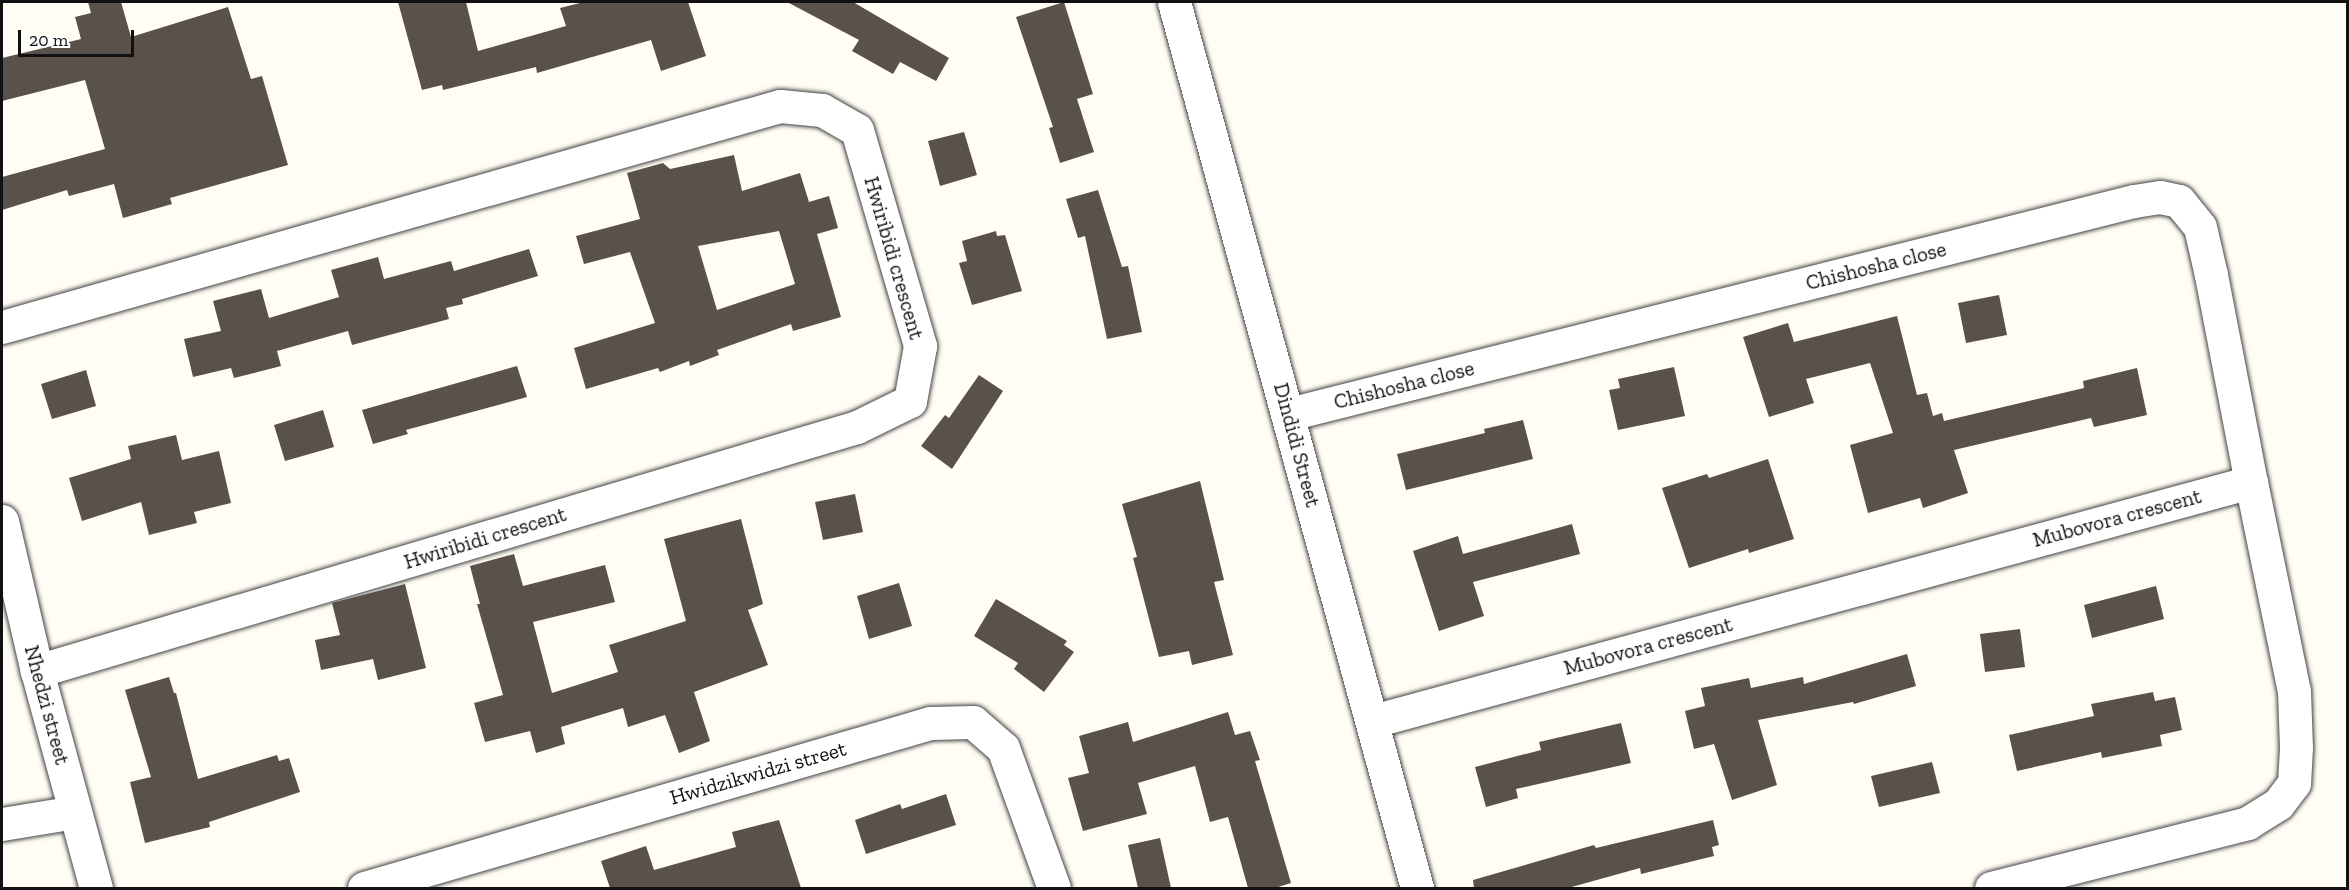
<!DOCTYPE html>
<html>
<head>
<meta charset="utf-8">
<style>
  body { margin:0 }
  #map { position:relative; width:2349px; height:890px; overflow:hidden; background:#fffdf4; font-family:"Zilla Slab",serif }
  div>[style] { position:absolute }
  .building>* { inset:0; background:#5b514b }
  .roads { filter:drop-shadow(0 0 2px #444) drop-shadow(0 0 2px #444) }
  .minor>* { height:33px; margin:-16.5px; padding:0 16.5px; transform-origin:16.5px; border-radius:16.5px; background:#fff }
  span { translate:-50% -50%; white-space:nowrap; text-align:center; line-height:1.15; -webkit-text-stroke:6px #fff; paint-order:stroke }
  .street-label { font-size:21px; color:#111 }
  .frame { position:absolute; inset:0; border:3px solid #111; pointer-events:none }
  .scale { position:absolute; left:18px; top:30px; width:116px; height:27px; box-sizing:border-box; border:3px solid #111; border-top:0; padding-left:8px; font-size:18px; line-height:21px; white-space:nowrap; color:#111; -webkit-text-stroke:4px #fff; paint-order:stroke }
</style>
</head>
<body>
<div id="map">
  <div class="building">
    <div style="clip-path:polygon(88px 2px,121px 2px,131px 37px,228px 7px,251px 79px,262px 76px,288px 165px,170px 198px,172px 204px,123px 218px,114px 184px,69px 196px,67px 190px,2px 210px,2px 177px,105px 149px,85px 80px,2px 101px,2px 58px,81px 39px,75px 17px,91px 13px)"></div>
    <div style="clip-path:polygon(398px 2px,466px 2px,478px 51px,566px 26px,560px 8px,584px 2px,688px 2px,706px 56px,661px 71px,651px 40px,537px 73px,536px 67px,443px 90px,442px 85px,422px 90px)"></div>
    <div style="clip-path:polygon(787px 2px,853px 2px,949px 58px,936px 81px,900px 62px,893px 74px,852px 51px,859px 40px)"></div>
    <div style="clip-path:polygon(1064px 2px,1093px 94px,1077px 99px,1094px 152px,1060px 163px,1049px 128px,1053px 127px,1016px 17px)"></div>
    <div style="clip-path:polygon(964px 132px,977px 175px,940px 186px,928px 141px)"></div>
    <div style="clip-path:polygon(evenodd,734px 155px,742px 191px,800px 173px,809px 202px,829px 196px,838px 228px,817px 234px,841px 317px,793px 331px,791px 324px,717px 350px,719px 355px,690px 366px,689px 361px,660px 372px,658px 368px,586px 389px,574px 348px,655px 323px,630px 252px,584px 264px,576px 236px,640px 219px,627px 173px,663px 163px,670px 169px,734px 155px,779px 231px,795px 284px,717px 310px,698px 246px,779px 231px)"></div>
    <div style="clip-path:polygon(1098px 190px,1122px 267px,1128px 266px,1142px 332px,1107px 339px,1085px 236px,1078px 238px,1066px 199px)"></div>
    <div style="clip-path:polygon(996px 231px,997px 236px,1005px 235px,1022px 291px,972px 305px,959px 263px,967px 261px,962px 241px)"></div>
    <div style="clip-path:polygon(529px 249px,538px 276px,462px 299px,463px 304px,446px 308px,449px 319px,352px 345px,348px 331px,277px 351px,281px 366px,234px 378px,231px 368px,193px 377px,184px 339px,221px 331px,213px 301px,261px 289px,269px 318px,339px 297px,331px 270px,378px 257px,384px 279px,451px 261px,454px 271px)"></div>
    <div style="clip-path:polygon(1999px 295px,2007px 335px,1966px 343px,1958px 303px)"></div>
    <div style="clip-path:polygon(1897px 316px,1917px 395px,1927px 393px,1933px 416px,1942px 413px,1944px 421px,2084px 388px,2083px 381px,2137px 368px,2147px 415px,2094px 427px,2091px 418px,1954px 450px,1968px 493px,1923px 508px,1920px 498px,1868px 513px,1850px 445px,1893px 433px,1870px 363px,1806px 379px,1814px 403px,1769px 417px,1743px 337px,1788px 323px,1794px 342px)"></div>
    <div style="clip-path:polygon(517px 366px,527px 397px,406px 430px,408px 434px,373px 444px,362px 410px)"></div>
    <div style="clip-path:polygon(1674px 367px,1685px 416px,1618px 430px,1609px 390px,1620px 388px,1618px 379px)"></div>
    <div style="clip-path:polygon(86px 370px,96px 406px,52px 419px,41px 384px)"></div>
    <div style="clip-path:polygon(979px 375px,1003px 391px,952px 469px,921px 446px,945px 415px,949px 418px)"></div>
    <div style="clip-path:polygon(323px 410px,334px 447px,285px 461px,274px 425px)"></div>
    <div style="clip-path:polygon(1523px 420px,1533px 459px,1406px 490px,1397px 454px,1485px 433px,1484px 429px)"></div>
    <div style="clip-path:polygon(176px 435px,182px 460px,219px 451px,231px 503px,194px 512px,197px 523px,149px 535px,141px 502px,82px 521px,69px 478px,131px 459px,128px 446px)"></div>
    <div style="clip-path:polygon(1768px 459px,1794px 539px,1749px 553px,1748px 549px,1689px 568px,1662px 488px,1707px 474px,1709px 478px)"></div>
    <div style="clip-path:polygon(1200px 481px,1224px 580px,1214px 582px,1233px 655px,1192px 665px,1189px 651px,1159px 657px,1133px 558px,1137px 557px,1122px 504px)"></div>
    <div style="clip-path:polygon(855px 494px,863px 532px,823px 540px,815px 502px)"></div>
    <div style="clip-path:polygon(741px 519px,763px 604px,748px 610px,768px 665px,694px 692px,710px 741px,679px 753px,665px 715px,628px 727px,623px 708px,561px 727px,565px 744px,536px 753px,530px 731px,485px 742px,474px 703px,503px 695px,477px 604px,480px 604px,470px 566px,514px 554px,523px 586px,605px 565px,615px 602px,533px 622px,552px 693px,618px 672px,609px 645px,686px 621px,664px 539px)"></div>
    <div style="clip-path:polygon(1572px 524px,1580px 554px,1473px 582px,1484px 616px,1439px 631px,1413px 551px,1458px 536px,1463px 554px)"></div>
    <div style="clip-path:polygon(899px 583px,912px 626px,869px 639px,857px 596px)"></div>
    <div style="clip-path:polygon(405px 584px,426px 668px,378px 680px,373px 659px,321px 670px,315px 640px,340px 635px,332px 603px)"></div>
    <div style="clip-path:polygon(2156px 586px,2164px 619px,2092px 638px,2084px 605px)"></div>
    <div style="clip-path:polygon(996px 599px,1067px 641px,1064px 645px,1074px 652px,1044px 692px,1014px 669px,1018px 663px,974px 636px)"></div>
    <div style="clip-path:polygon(2020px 629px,2025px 667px,1985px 672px,1980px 634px)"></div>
    <div style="clip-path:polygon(1907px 654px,1916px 686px,1854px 704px,1853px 702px,1758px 720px,1777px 785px,1732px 800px,1714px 744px,1694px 749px,1685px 711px,1705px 706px,1701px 688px,1749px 678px,1751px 688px,1803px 677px,1804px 684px)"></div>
    <div style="clip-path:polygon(169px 677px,174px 693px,176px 693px,198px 779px,277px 755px,279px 761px,289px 758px,300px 792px,209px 822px,210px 827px,145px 843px,130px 782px,151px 777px,125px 690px)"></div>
    <div style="clip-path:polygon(2153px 692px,2155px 701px,2175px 697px,2182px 730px,2160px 735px,2162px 746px,2102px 758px,2101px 752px,2017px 771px,2009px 735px,2094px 716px,2091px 704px)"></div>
    <div style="clip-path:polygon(1228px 712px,1235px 735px,1250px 731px,1260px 760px,1255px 761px,1291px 883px,1275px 888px,1248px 888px,1228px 817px,1210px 822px,1195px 766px,1138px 783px,1147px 814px,1083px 831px,1068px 778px,1089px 773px,1079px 736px,1128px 722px,1133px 742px)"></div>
    <div style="clip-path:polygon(1621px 723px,1631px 763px,1516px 789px,1518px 798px,1486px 807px,1475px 767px,1541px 750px,1539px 742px)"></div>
    <div style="clip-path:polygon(1932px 762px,1940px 793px,1879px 807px,1871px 776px)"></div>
    <div style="clip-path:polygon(946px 794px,956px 825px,866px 854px,855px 820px,900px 804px,902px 809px)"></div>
    <div style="clip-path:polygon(779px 820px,801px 888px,610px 888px,601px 861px,646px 846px,654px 870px,736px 847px,732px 832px)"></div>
    <div style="clip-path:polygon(1713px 820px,1719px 845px,1712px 847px,1714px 856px,1641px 874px,1640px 868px,1568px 888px,1474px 888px,1473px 880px,1594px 845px,1596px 848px)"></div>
    <div style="clip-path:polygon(1160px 838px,1171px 888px,1138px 888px,1128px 845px)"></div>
  </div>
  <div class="roads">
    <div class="minor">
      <div style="left:1174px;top:2px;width:919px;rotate:74.66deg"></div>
      <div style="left:2px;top:327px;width:809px;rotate:-15.86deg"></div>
      <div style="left:780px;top:106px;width:42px;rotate:5.4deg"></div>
      <div style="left:822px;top:110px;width:40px;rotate:29.7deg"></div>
      <div style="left:857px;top:130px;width:225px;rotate:73.7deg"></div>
      <div style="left:920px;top:346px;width:56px;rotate:100.3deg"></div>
      <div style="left:910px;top:401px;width:59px;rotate:153.9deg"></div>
      <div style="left:857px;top:427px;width:856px;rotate:163.43deg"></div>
      <div style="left:1289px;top:414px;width:871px;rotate:-14.15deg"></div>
      <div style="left:2134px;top:201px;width:26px;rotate:-9deg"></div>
      <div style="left:2160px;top:197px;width:19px;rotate:12deg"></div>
      <div style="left:2179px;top:201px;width:33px;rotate:51deg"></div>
      <div style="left:2200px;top:227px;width:49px;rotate:77.1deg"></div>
      <div style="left:2211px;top:275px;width:211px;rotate:79.1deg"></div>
      <div style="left:2px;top:521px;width:154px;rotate:76.9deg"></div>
      <div style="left:37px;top:671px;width:225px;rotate:74.8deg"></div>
      <div style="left:1373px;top:721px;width:910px;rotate:-15.23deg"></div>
      <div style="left:2251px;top:482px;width:213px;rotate:78.4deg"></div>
      <div style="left:2294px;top:691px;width:56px;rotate:88deg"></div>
      <div style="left:2296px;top:747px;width:36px;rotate:93deg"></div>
      <div style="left:2294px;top:783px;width:26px;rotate:127deg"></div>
      <div style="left:2278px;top:804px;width:36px;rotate:148deg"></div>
      <div style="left:2248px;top:823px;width:265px;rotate:165.8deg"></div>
      <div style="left:2px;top:824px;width:74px;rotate:-9.3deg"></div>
      <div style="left:364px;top:888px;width:590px;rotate:-16.25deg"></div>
      <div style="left:930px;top:723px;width:43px;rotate:-1.3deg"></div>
      <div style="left:973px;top:722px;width:40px;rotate:41deg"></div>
      <div style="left:1003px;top:748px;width:149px;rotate:70deg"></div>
    </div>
  </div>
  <div class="street-label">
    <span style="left:894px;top:258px;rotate:74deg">Hwiribidi crescent</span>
    <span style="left:1876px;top:266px;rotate:-14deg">Chishosha close</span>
    <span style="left:1404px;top:385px;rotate:-14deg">Chishosha close</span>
    <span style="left:1297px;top:445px;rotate:75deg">Dindidi Street</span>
    <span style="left:2117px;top:518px;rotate:-15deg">Mubovora crescent</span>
    <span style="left:485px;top:538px;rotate:-17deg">Hwiribidi crescent</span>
    <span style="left:1648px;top:646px;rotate:-15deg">Mubovora crescent</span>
    <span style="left:47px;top:705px;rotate:75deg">Nhedzi street</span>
    <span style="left:758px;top:773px;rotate:-16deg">Hwidzikwidzi street</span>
  </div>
  <div class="frame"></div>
  <div class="scale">20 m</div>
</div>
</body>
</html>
